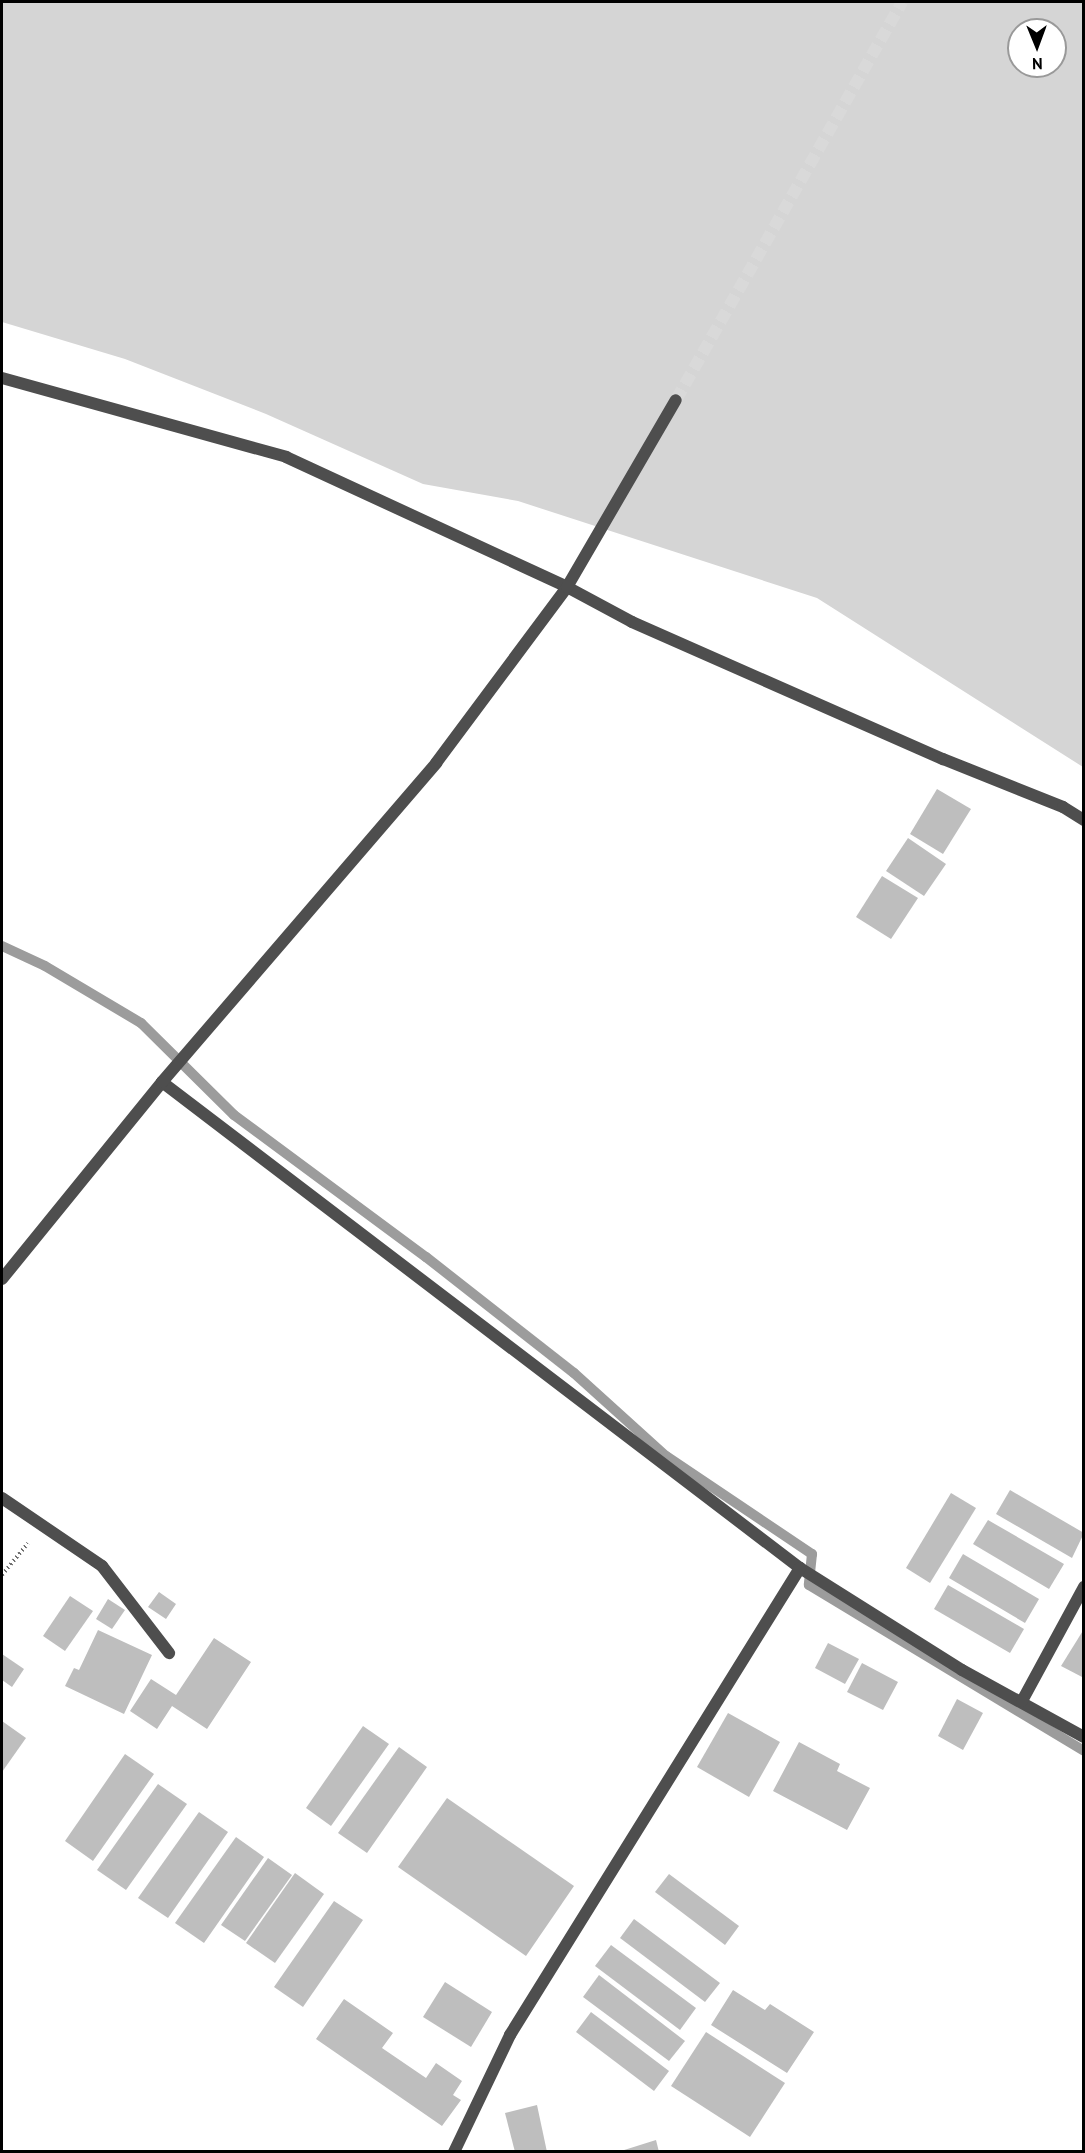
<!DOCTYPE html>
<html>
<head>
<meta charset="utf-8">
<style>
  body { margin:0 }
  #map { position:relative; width:1085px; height:2153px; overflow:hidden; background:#fff; font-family:"PT Sans",sans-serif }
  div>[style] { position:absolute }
  .green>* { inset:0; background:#d5d5d5 }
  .stream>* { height:10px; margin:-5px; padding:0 5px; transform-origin:5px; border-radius:5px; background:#9c9c9c }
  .building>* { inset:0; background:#bebebe }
  .tertiary-tunnel>* { height:12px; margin-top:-6px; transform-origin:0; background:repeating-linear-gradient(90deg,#d9d9d9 0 12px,transparent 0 18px) }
  .path>* { height:4px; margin-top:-2px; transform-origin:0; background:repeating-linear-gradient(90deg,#707070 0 1.5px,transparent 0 4.5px) }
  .minor>* { height:12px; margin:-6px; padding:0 6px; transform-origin:6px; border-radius:6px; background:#4e4e4e }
  .tertiary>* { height:12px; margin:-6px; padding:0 6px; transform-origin:6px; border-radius:6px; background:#4e4e4e }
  span { translate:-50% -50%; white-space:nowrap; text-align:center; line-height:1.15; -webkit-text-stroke:4.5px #fff; paint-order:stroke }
  .frame { position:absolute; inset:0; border:3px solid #000; pointer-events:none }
  .north { position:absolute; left:1007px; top:18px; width:60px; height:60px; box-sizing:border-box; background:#fff; border:2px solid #999; border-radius:50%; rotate:179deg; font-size:16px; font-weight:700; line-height:24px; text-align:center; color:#000 }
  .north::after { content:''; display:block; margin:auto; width:21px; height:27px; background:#000; clip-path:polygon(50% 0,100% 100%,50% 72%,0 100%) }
</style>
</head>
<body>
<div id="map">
  <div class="green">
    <div style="clip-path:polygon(evenodd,2px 2px,1083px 2px,1083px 767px,817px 598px,518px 501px,423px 484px,266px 414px,125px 359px,2px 322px,2px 2px,1019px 30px,1055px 30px,1055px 66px,1019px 66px,1019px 30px)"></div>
  </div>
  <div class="stream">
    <div style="left:2px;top:946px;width:47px;rotate:24.9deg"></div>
    <div style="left:45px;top:966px;width:112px;rotate:30.7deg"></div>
    <div style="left:141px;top:1023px;width:131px;rotate:44.7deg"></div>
    <div style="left:234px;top:1115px;width:239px;rotate:36.5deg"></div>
    <div style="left:426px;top:1257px;width:188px;rotate:38.1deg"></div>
    <div style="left:574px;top:1373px;width:124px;rotate:42.1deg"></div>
    <div style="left:666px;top:1456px;width:176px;rotate:33.9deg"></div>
    <div style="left:812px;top:1554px;width:31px;rotate:96deg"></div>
    <div style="left:809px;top:1585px;width:321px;rotate:31.1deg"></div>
  </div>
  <div class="building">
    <div style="clip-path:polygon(937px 789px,971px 809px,943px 854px,910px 834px)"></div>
    <div style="clip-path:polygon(908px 838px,946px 864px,924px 896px,886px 871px)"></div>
    <div style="clip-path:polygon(882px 876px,918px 898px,891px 939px,856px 917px)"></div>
    <div style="clip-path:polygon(1010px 1490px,1084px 1533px,1072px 1558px,996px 1514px)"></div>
    <div style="clip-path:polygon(951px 1493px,976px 1508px,930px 1583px,906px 1568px)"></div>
    <div style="clip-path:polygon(988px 1520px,1064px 1564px,1049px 1589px,973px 1544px)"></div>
    <div style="clip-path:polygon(963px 1554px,1039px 1599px,1025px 1623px,949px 1578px)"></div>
    <div style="clip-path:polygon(948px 1585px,1024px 1629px,1010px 1653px,934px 1609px)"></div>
    <div style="clip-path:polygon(159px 1592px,176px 1604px,166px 1619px,148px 1607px)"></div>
    <div style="clip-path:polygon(70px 1596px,93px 1611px,65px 1651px,43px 1636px)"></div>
    <div style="clip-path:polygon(108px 1599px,125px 1610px,112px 1629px,96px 1619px)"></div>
    <div style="clip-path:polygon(1084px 1629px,1084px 1678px,1061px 1666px)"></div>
    <div style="clip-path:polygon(98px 1630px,152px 1655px,124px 1714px,65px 1686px,74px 1668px,79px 1670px)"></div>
    <div style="clip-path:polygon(214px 1638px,251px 1662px,207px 1729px,172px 1706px,157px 1729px,130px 1711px,151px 1679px,176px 1695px)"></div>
    <div style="clip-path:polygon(828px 1643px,859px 1659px,845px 1684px,815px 1668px)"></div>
    <div style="clip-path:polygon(2px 1654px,24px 1669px,12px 1687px,2px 1680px)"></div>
    <div style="clip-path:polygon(862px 1663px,898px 1682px,883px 1710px,847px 1692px)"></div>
    <div style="clip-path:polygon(957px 1699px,983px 1713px,963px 1750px,938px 1736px)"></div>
    <div style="clip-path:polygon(728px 1713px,780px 1742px,749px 1797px,697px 1767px)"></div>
    <div style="clip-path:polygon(2px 1721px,26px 1738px,2px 1772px)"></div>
    <div style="clip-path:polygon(363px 1726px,389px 1744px,331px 1826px,306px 1808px)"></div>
    <div style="clip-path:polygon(799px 1742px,840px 1764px,837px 1771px,870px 1788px,847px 1830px,773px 1791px)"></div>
    <div style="clip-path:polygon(399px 1747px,427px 1767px,367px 1853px,338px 1833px)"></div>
    <div style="clip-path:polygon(125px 1754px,154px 1774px,93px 1861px,65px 1841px)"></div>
    <div style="clip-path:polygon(158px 1784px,187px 1804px,126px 1890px,97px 1870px)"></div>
    <div style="clip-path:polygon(447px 1798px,574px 1886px,526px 1956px,398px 1867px)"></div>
    <div style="clip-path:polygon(199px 1812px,228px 1832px,168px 1918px,138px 1898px)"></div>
    <div style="clip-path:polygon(236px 1837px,264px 1857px,204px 1943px,175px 1923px)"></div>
    <div style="clip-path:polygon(268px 1858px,292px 1875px,245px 1941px,221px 1925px)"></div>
    <div style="clip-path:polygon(295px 1873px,324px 1894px,275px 1963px,246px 1943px)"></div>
    <div style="clip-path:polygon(669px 1874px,739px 1926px,725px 1945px,655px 1892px)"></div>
    <div style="clip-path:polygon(334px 1901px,363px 1920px,303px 2007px,274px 1987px)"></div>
    <div style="clip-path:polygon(634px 1919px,720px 1983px,705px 2002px,620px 1938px)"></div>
    <div style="clip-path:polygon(611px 1945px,696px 2008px,680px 2030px,595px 1966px)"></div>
    <div style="clip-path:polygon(599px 1975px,685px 2041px,669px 2061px,583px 1997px)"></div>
    <div style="clip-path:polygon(445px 1982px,492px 2012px,471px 2047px,423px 2017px)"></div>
    <div style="clip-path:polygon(733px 1990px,765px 2010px,770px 2004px,814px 2032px,787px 2073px,711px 2025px)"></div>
    <div style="clip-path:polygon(344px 1999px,393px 2033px,382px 2048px,426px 2078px,436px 2063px,462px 2081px,453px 2095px,461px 2100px,442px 2126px,316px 2039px)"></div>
    <div style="clip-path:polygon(591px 2012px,669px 2071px,654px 2091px,576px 2032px)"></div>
    <div style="clip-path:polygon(706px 2032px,785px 2083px,750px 2137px,671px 2086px)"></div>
    <div style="clip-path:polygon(537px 2105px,547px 2152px,515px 2152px,505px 2113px)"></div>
    <div style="clip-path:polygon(656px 2140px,659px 2152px,621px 2152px,621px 2151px)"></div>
  </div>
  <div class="tertiary-tunnel">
    <div style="left:676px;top:400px;width:458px;rotate:-60.4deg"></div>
  </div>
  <div class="path">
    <div style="left:2px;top:1575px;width:41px;rotate:-50.9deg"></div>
  </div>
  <div class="minor">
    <div style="left:2px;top:378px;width:295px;rotate:15.5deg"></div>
    <div style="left:286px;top:457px;width:310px;rotate:24.8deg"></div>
    <div style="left:567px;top:587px;width:74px;rotate:28.3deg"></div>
    <div style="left:632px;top:622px;width:340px;rotate:23.8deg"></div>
    <div style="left:943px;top:759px;width:129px;rotate:21.8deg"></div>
    <div style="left:1063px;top:807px;width:25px;rotate:32deg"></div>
    <div style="left:162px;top:1082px;width:802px;rotate:37.3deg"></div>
    <div style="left:800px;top:1568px;width:191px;rotate:32.2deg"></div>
    <div style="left:962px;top:1670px;width:139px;rotate:28.8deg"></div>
    <div style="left:2px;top:1498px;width:121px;rotate:34.2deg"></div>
    <div style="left:102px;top:1566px;width:110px;rotate:52.4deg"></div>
    <div style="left:1022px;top:1701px;width:130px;rotate:-61.5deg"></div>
    <div style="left:454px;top:2152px;width:130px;rotate:-64.4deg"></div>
    <div style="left:510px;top:2035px;width:550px;rotate:-58.16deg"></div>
  </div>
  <div class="tertiary">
    <div style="left:2px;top:1279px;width:254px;rotate:-50.9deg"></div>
    <div style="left:162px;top:1082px;width:421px;rotate:-49.3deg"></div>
    <div style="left:436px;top:763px;width:219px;rotate:-53.3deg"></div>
    <div style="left:567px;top:587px;width:216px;rotate:-59.8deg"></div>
  </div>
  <div class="frame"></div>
  <div class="north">N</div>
</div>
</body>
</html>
